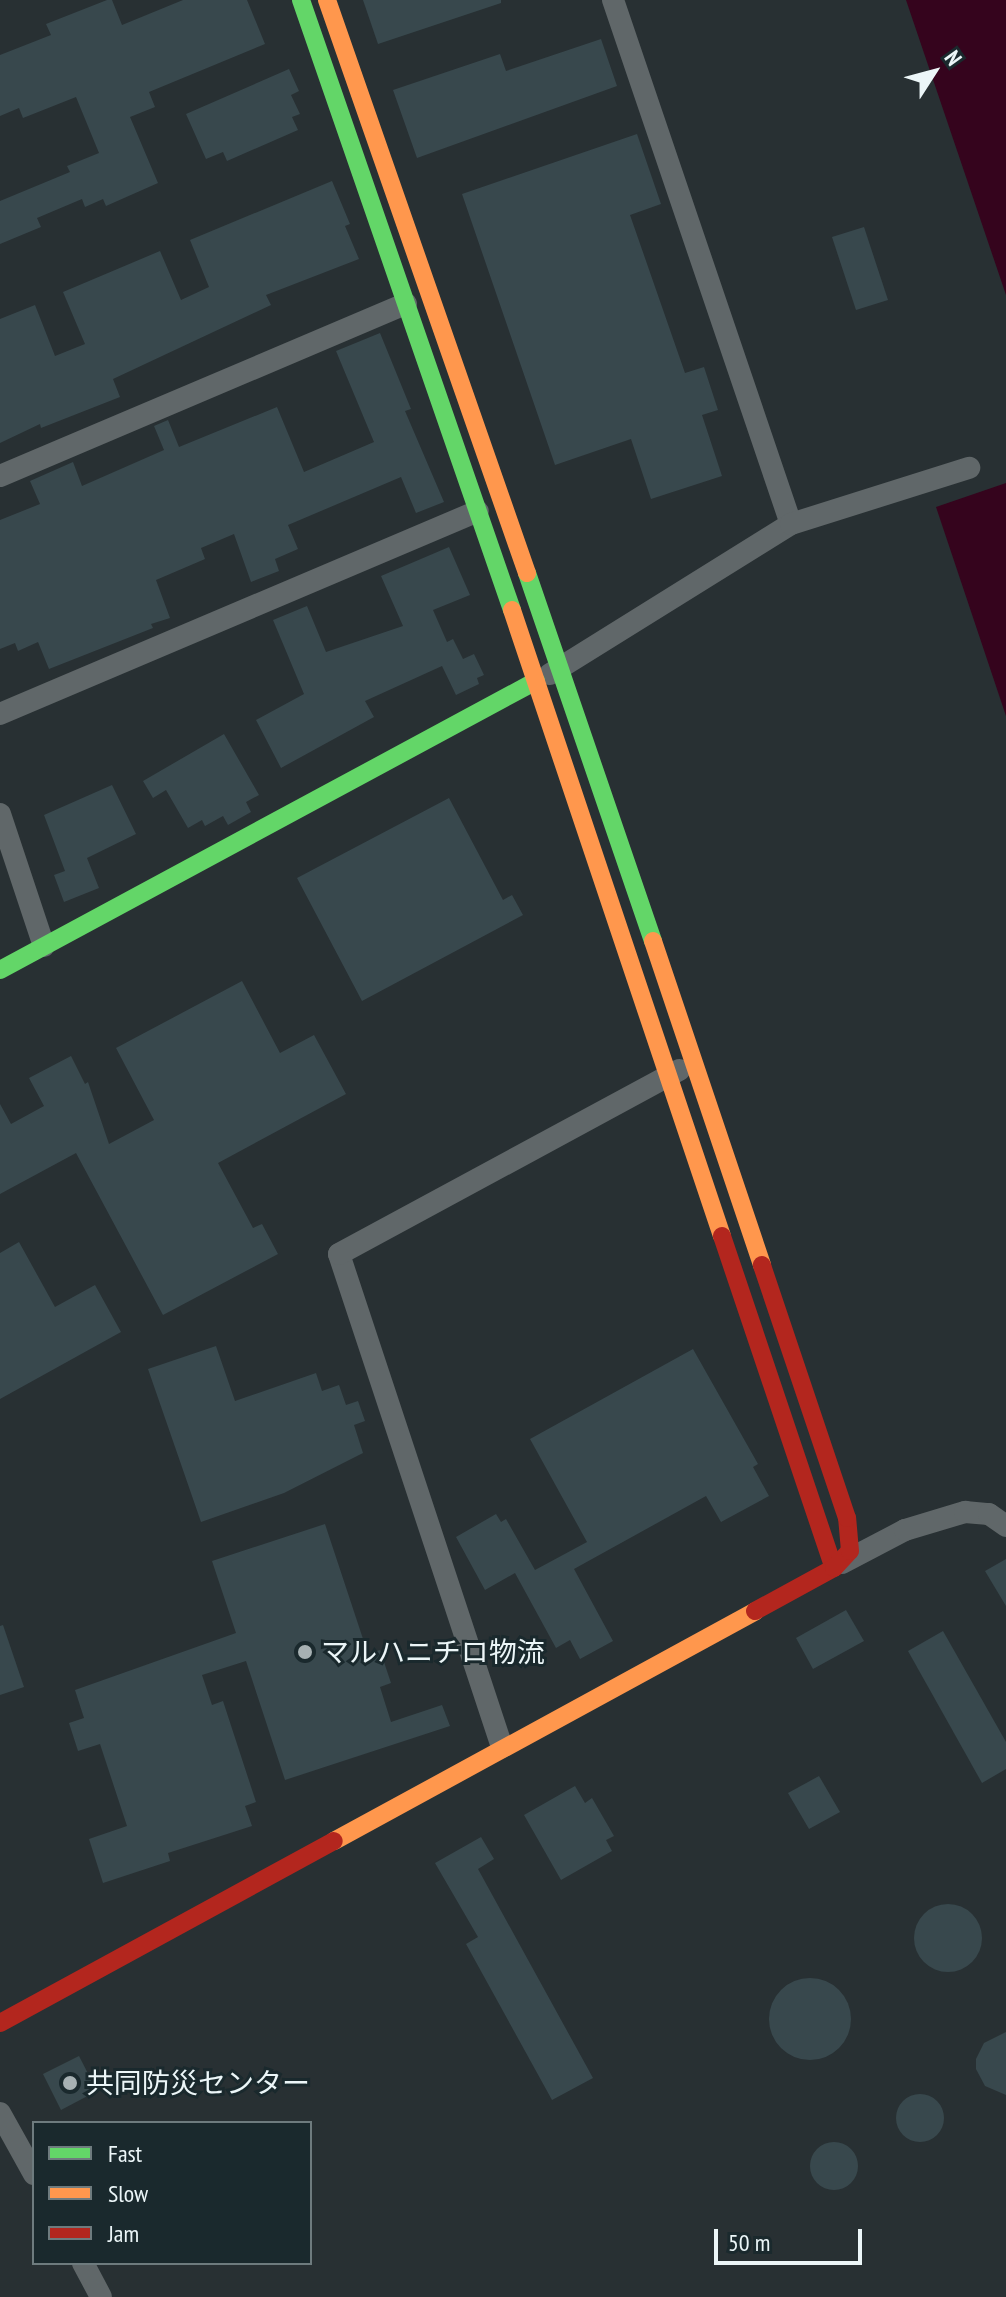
<!DOCTYPE html>
<html>
<head>
<meta charset="utf-8">
<style>
  body { margin:0 }
  #map { position:relative; width:1006px; height:2297px; overflow:hidden; background:#283033; font-family:"PT Sans Narrow","Noto Sans JP",sans-serif }
  div>[style] { position:absolute }
  .water>* { inset:0; background:#35041d }
  .building>* { inset:0; background:#38484d }
  .round { border-radius:50% }
  .street>* { height:22px; margin:-11px; padding:0 11px; transform-origin:11px; border-radius:11px; background:#606769 }
  .fast>* { height:18px; margin:-9px; padding:0 9px; transform-origin:9px; border-radius:9px; background:#63d668 }
  .slow>* { height:18px; margin:-9px; padding:0 9px; transform-origin:9px; border-radius:9px; background:#ff974d }
  .jam>* { height:18px; margin:-9px; padding:0 9px; transform-origin:9px; border-radius:9px; background:#b3261e }
  .dots>* { width:22px; height:22px; translate:-50% -50%; box-sizing:border-box; border:4px solid #1a292d; border-radius:50% }
  span { translate:-50% -50%; white-space:nowrap; text-align:center; line-height:1.15; -webkit-text-stroke:6px #1a292d; paint-order:stroke }
  .poi-label { font-size:28px; color:#ecf6f8 }
  .left { translate:0 -50%; text-align:left }
  .legend { position:absolute; left:32px; top:2121px; width:280px; height:144px; box-sizing:border-box; background:#1a292d; border:2px solid #6e7b7e; margin:0; padding:10px 14px; list-style:none; font-size:24px; color:#ecf6f8 }
  .legend li { display:flex; align-items:center; gap:16px; height:40px }
  .legend b { width:40px; border:2px solid #6e7b7e }
  .north { position:absolute; left:894px; top:32px; width:80px; height:80px; -webkit-text-stroke:6px #1a292d; paint-order:stroke; rotate:54deg; font-size:22px; font-weight:700; line-height:32px; text-align:center; color:#ecf6f8 }
  .north::after { content:''; display:block; margin:auto; width:28px; height:36px; background:#ecf6f8; clip-path:polygon(50% 0,100% 100%,50% 72%,0 100%) }
  .scale { position:absolute; left:714px; top:2229px; width:148px; height:36px; box-sizing:border-box; border:4px solid #ecf6f8; border-top:0; padding-left:10px; font-size:24px; line-height:28px; white-space:nowrap; color:#ecf6f8; -webkit-text-stroke:6px #1a292d; paint-order:stroke }
</style>
</head>
<body>
<div id="map">
  <div class="water">
    <div style="clip-path:polygon(906px 0,1006px 0,1006px 295px)"></div>
    <div style="clip-path:polygon(1006px 483px,1006px 716px,936px 507px)"></div>
  </div>
  <div class="building">
    <div style="clip-path:polygon(107px 0,112px 0,122px 25px,183px 0,247px 0,265px 44px,149px 92px,155px 107px,130px 117px,158px 183px,106px 206px,103px 199px,85px 207px,82px 199px,37px 218px,41px 227px,0 244px,0 201px,70px 172px,67px 166px,99px 153px,76px 97px,23px 118px,19px 108px,0 116px,0 55px,51px 35px,46px 24px)"></div>
    <div style="clip-path:polygon(363px 0,501px 0,501px 3px,378px 44px)"></div>
    <div style="clip-path:polygon(601px 39px,617px 86px,417px 158px,393px 90px,500px 54px,506px 71px)"></div>
    <div style="clip-path:polygon(289px 69px,299px 91px,291px 95px,300px 114px,292px 117px,298px 130px,227px 161px,223px 152px,206px 159px,186px 114px)"></div>
    <div style="clip-path:polygon(637px 134px,661px 204px,630px 215px,685px 373px,704px 367px,718px 410px,702px 415px,722px 476px,651px 499px,631px 439px,555px 465px,462px 194px)"></div>
    <div style="clip-path:polygon(332px 181px,350px 224px,345px 226px,359px 259px,266px 295px,271px 305px,113px 379px,120px 397px,41px 428px,40px 424px,0 443px,0 319px,35px 305px,55px 356px,85px 344px,63px 292px,160px 251px,181px 300px,209px 287px,190px 240px)"></div>
    <div style="clip-path:polygon(864px 227px,888px 300px,856px 310px,832px 237px)"></div>
    <div style="clip-path:polygon(380px 333px,411px 409px,405px 411px,444px 502px,416px 513px,401px 477px,288px 525px,298px 549px,275px 559px,279px 571px,251px 582px,234px 534px,201px 548px,205px 559px,156px 580px,170px 618px,151px 624px,153px 628px,49px 669px,38px 642px,18px 651px,15px 643px,0 649px,0 520px,40px 504px,30px 481px,73px 462px,82px 486px,164px 450px,154px 426px,168px 420px,179px 447px,277px 407px,304px 472px,374px 442px,336px 351px)"></div>
    <div style="clip-path:polygon(449px 547px,470px 595px,433px 610px,447px 642px,453px 639px,463px 659px,474px 654px,484px 675px,477px 678px,479px 684px,456px 695px,442px 666px,365px 701px,374px 717px,281px 768px,256px 720px,304px 694px,273px 620px,307px 606px,326px 652px,403px 626px,381px 576px)"></div>
    <div style="clip-path:polygon(224px 734px,259px 795px,246px 802px,251px 812px,228px 825px,223px 816px,205px 826px,202px 820px,188px 828px,166px 790px,153px 798px,143px 781px)"></div>
    <div style="clip-path:polygon(112px 785px,136px 834px,87px 858px,99px 888px,64px 902px,54px 875px,65px 871px,44px 815px)"></div>
    <div style="clip-path:polygon(449px 798px,503px 900px,512px 895px,523px 915px,362px 1001px,297px 878px)"></div>
    <div style="clip-path:polygon(242px 981px,280px 1053px,314px 1035px,346px 1094px,218px 1163px,253px 1228px,262px 1224px,278px 1254px,163px 1315px,76px 1153px,0 1194px,0 1104px,11px 1124px,44px 1106px,29px 1078px,71px 1056px,85px 1084px,88px 1082px,109px 1144px,154px 1120px,116px 1048px)"></div>
    <div style="clip-path:polygon(19px 1242px,55px 1307px,95px 1285px,121px 1332px,0 1399px,0 1253px)"></div>
    <div style="clip-path:polygon(216px 1346px,235px 1401px,316px 1373px,322px 1391px,339px 1385px,346px 1405px,358px 1401px,365px 1421px,354px 1425px,363px 1453px,284px 1493px,201px 1522px,148px 1369px)"></div>
    <div style="clip-path:polygon(693px 1349px,758px 1464px,753px 1467px,769px 1496px,721px 1522px,706px 1496px,574px 1569px,613px 1641px,580px 1659px,570px 1640px,556px 1648px,515px 1573px,485px 1590px,456px 1537px,496px 1514px,501px 1522px,506px 1519px,535px 1570px,587px 1542px,530px 1439px)"></div>
    <div style="clip-path:polygon(325px 1524px,368px 1654px,380px 1650px,391px 1683px,380px 1687px,391px 1722px,442px 1705px,450px 1726px,285px 1780px,246px 1661px,202px 1675px,212px 1705px,223px 1701px,256px 1802px,245px 1806px,252px 1826px,168px 1853px,170px 1861px,103px 1883px,89px 1839px,127px 1826px,100px 1744px,78px 1751px,69px 1723px,84px 1718px,75px 1690px,236px 1633px,212px 1561px)"></div>
    <div style="clip-path:polygon(1006px 1559px,1006px 1606px,985px 1571px)"></div>
    <div style="clip-path:polygon(846px 1610px,864px 1641px,813px 1669px,796px 1638px)"></div>
    <div style="clip-path:polygon(3px 1625px,24px 1687px,0 1695px,0 1626px)"></div>
    <div style="clip-path:polygon(943px 1631px,1006px 1742px,1006px 1769px,982px 1783px,908px 1651px)"></div>
    <div style="clip-path:polygon(819px 1776px,840px 1812px,809px 1829px,788px 1793px)"></div>
    <div style="clip-path:polygon(575px 1786px,585px 1803px,592px 1798px,614px 1836px,606px 1840px,612px 1851px,561px 1880px,524px 1815px)"></div>
    <div style="clip-path:polygon(481px 1837px,494px 1859px,478px 1869px,593px 2078px,552px 2100px,466px 1944px,478px 1937px,435px 1863px)"></div>
    <div class="round" style="left:914px;top:1904px;width:68px;height:68px"></div>
    <div class="round" style="left:769px;top:1978px;width:82px;height:82px"></div>
    <div style="clip-path:polygon(1006px 2032px,1006px 2095px,985px 2086px,976px 2069px,976px 2059px,984px 2043px)"></div>
    <div style="clip-path:polygon(79px 2056px,97px 2091px,61px 2110px,43px 2074px)"></div>
    <div class="round" style="left:896px;top:2094px;width:48px;height:48px"></div>
    <div class="round" style="left:810px;top:2142px;width:48px;height:48px"></div>
  </div>
  <div class="street">
    <div style="left:613px;top:0;width:553px;rotate:71.24deg"></div>
    <div style="left:0;top:476px;width:441px;rotate:-23deg"></div>
    <div style="left:550px;top:674px;width:284px;rotate:-31.9deg"></div>
    <div style="left:791px;top:524px;width:187px;rotate:-17.5deg"></div>
    <div style="left:0;top:714px;width:519px;rotate:-23.01deg"></div>
    <div style="left:0;top:814px;width:139px;rotate:71.6deg"></div>
    <div style="left:842px;top:1563px;width:71px;rotate:-27.6deg"></div>
    <div style="left:905px;top:1530px;width:63px;rotate:-16.7deg"></div>
    <div style="left:965px;top:1512px;width:24px;rotate:5deg"></div>
    <div style="left:989px;top:1514px;width:21px;rotate:35deg"></div>
    <div style="left:502px;top:1747px;width:519px;rotate:-108.3deg"></div>
    <div style="left:339px;top:1254px;width:387px;rotate:-28.4deg"></div>
    <div style="left:0;top:2113px;width:70px;rotate:60.9deg"></div>
    <div style="left:83px;top:2263px;width:38px;rotate:62deg"></div>
  </div>
  <div class="fast">
    <div style="left:301px;top:0;width:645px;rotate:70.92deg"></div>
    <div style="left:527px;top:573px;width:389px;rotate:71.1deg"></div>
    <div style="left:0;top:970px;width:609px;rotate:-28.33deg"></div>
  </div>
  <div class="slow">
    <div style="left:327px;top:0;width:607px;rotate:70.76deg"></div>
    <div style="left:512px;top:610px;width:660px;rotate:71.46deg"></div>
    <div style="left:653px;top:941px;width:342px;rotate:71.4deg"></div>
    <div style="left:334px;top:1841px;width:480px;rotate:-28.6deg"></div>
  </div>
  <div class="jam">
    <div style="left:722px;top:1236px;width:350px;rotate:71.4deg"></div>
    <div style="left:755px;top:1611px;width:90px;rotate:-28.6deg"></div>
    <div style="left:834px;top:1568px;width:23px;rotate:-47deg"></div>
    <div style="left:850px;top:1551px;width:33px;rotate:-95deg"></div>
    <div style="left:847px;top:1518px;width:267px;rotate:-108.6deg"></div>
    <div style="left:0;top:2023px;width:380px;rotate:-28.6deg"></div>
  </div>
  <div class="dots">
    <div style="left:305px;top:1652px;background:#a7b1b3"></div>
    <div style="left:70px;top:2083px;background:#a7b1b3"></div>
  </div>
  <div class="poi-label">
    <span class="left" style="left:321px;top:1652px">マルハニチロ物流</span>
    <span class="left" style="left:86px;top:2083px">共同防災センター</span>
  </div>
  <ul class="legend">
  <li><b style="height:10px;background:#63d668"></b>Fast</li>
  <li><b style="height:10px;background:#ff974d"></b>Slow</li>
  <li><b style="height:10px;background:#b3261e"></b>Jam</li>
  </ul>
  <div class="north">N</div>
  <div class="scale">50 m</div>
</div>
</body>
</html>
